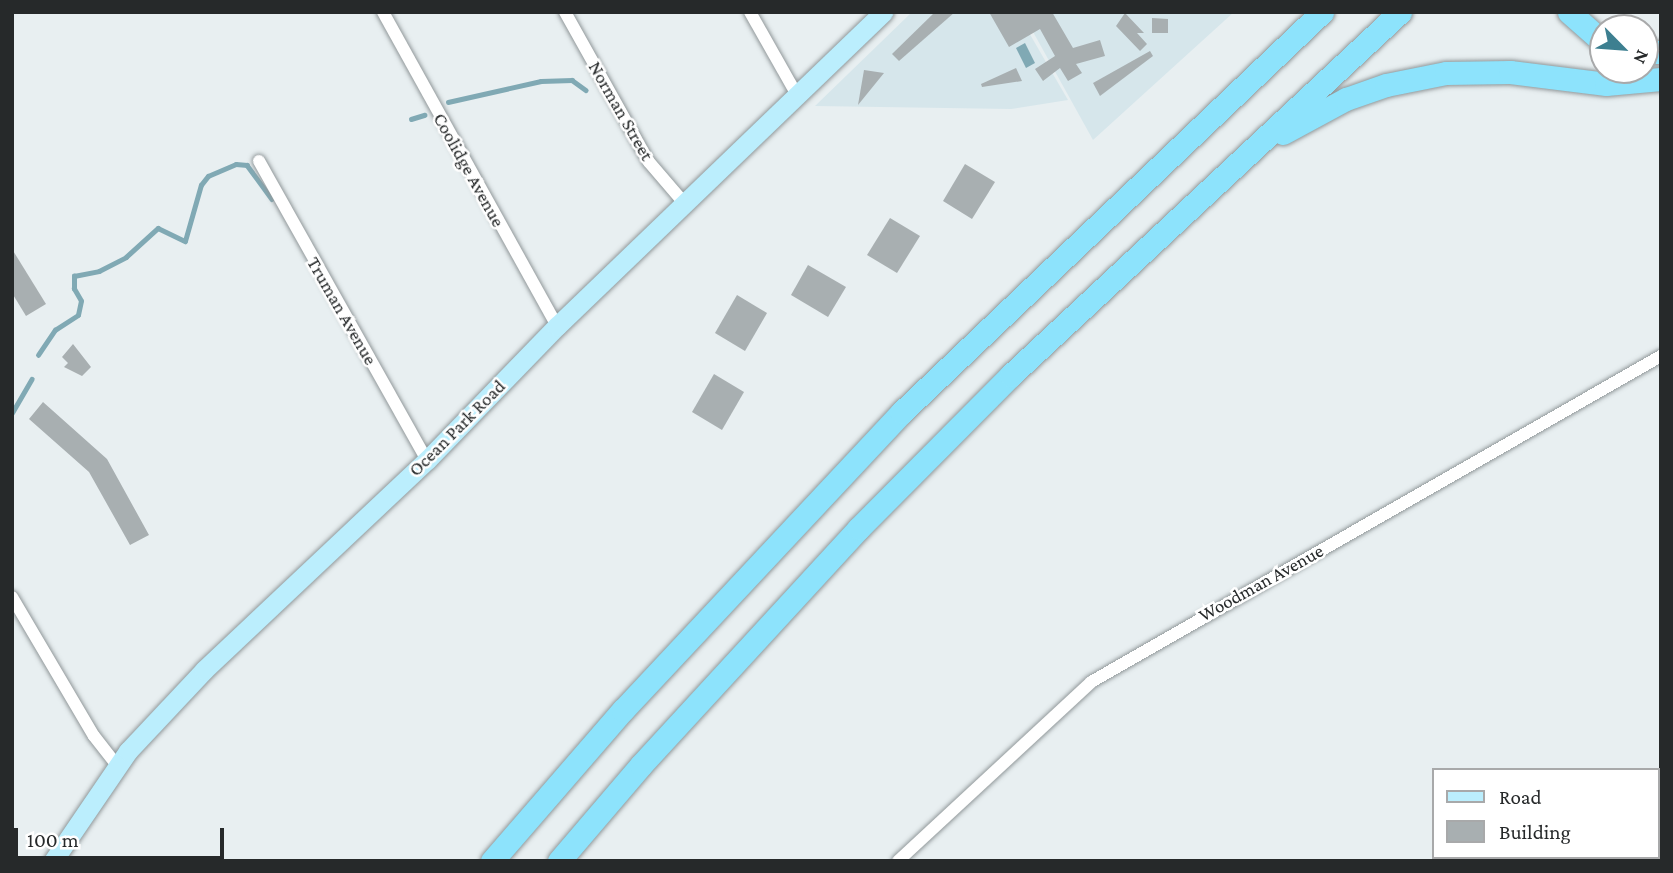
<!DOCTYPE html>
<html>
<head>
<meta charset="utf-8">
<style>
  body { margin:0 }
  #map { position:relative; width:1673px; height:873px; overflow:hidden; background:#e8eff1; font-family:"Crimson Pro",serif }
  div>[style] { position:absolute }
  .built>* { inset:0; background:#d6e6eb }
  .water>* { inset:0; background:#80a9b4 }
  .stream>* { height:4.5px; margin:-2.25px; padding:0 2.25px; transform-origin:2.25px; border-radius:2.25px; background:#80a9b4 }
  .building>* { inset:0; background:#a8afb1 }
  .roads { filter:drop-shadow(0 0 2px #91989a) drop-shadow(0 0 2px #91989a) }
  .minor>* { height:12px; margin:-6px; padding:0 6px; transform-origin:6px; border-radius:6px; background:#fff }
  .primary>* { height:19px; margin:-9.5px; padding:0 9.5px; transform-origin:9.5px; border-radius:9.5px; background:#bbeefd }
  .motorway>* { height:23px; margin:-11.5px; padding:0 11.5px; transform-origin:11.5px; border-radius:11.5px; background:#8de3fc }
  span { translate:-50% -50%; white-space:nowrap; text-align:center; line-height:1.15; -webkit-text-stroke:5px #fff; paint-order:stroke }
  .street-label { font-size:19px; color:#26292a }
  .frame { position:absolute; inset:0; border:14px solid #26292a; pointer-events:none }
  .legend { position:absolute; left:1432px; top:768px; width:228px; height:91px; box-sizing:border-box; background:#fff; border:2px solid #a8a9aa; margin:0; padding:9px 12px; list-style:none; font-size:21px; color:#26292a }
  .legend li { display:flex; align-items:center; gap:14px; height:35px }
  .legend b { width:35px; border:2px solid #a8a9aa }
  .north { position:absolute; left:1589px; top:14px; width:70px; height:70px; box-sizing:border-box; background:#fff; border:2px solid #a8a9aa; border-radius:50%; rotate:115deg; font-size:19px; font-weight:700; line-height:28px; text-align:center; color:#26292a }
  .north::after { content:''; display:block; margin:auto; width:24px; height:32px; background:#3d7f90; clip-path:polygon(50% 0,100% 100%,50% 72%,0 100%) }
  .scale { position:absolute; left:14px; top:828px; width:210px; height:32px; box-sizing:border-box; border:4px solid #26292a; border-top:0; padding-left:9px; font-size:21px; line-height:24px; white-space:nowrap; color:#26292a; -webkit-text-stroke:5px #fff; paint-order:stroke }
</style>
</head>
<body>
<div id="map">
  <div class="built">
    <div style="clip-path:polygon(912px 12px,1017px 12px,1068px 100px,1011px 109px,815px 106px)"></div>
    <div style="clip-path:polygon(1022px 12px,1234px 12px,1093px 140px)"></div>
  </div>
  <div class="water">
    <div style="clip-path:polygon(1025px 43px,1035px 63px,1026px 68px,1016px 48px)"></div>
  </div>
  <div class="stream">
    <div style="left:448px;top:102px;width:95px;rotate:-12.7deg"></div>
    <div style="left:541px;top:81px;width:31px;rotate:-2deg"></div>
    <div style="left:572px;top:80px;width:17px;rotate:36deg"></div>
    <div style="left:411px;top:119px;width:14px;rotate:-17deg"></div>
    <div style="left:38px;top:355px;width:30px;rotate:-56deg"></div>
    <div style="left:55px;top:330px;width:27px;rotate:-33deg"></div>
    <div style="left:78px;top:315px;width:14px;rotate:-78deg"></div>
    <div style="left:81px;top:301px;width:14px;rotate:-120deg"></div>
    <div style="left:74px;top:289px;width:13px;rotate:-90deg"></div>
    <div style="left:74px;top:276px;width:25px;rotate:-11deg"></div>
    <div style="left:99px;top:271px;width:30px;rotate:-27deg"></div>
    <div style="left:126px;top:257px;width:43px;rotate:-42.2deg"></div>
    <div style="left:158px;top:228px;width:30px;rotate:26deg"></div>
    <div style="left:185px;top:241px;width:58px;rotate:-74.1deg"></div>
    <div style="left:201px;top:185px;width:11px;rotate:-52deg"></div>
    <div style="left:208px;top:176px;width:30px;rotate:-23deg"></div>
    <div style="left:236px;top:164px;width:11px;rotate:5deg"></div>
    <div style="left:247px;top:165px;width:42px;rotate:53.7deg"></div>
    <div style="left:12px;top:413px;width:39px;rotate:-60deg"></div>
  </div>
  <div class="building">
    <div style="clip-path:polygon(935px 12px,955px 12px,899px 61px,892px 54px)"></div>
    <div style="clip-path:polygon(989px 12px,1052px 12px,1073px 48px,1100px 40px,1105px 56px,1076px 64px,1082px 73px,1068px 81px,1060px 68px,1043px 81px,1035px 69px,1055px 56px,1040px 29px,1009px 47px)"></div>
    <div style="clip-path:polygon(1125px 13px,1144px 33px,1137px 33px,1147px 44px,1140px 51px,1116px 26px)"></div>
    <div style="clip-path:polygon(1152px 18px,1168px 19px,1168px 33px,1152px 33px)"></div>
    <div style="clip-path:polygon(1150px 51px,1153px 56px,1100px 96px,1093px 83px)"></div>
    <div style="clip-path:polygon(1016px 68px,1022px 81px,982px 87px,981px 84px)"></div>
    <div style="clip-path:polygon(864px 70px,884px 73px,858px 105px)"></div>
    <div style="clip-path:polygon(965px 164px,995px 182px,972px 219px,943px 201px)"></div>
    <div style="clip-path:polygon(890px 218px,920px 236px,897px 273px,867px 255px)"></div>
    <div style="clip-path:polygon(12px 249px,46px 304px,26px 316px,12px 293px)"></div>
    <div style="clip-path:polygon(808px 265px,846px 287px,828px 317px,791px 295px)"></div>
    <div style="clip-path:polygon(737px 295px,767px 313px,745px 351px,715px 333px)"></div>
    <div style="clip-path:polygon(73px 344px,91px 367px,82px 376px,64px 367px,68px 363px,62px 357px)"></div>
    <div style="clip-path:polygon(714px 374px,744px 392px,722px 430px,692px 412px)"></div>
    <div style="clip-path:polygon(43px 402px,107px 459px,149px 535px,130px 545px,89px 472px,29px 419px)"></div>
  </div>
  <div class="roads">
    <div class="minor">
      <div style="left:383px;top:12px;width:359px;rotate:61deg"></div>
      <div style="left:565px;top:12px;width:172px;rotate:60.8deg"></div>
      <div style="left:649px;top:162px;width:55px;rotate:49.4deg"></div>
      <div style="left:750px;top:12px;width:95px;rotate:60.5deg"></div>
      <div style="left:259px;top:161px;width:343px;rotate:60.7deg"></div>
      <div style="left:12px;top:597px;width:161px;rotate:59.5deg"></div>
      <div style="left:94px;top:736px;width:37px;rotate:52deg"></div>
      <div style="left:898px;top:861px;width:263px;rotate:-42.8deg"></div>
      <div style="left:1091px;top:682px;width:657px;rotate:-29.77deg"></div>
    </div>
    <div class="primary">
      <div style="left:53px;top:861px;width:133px;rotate:-55.7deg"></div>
      <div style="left:128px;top:751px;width:111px;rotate:-46.8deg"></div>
      <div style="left:204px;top:670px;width:306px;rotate:-43.3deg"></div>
      <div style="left:427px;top:460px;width:187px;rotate:-45.9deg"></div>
      <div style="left:557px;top:326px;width:453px;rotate:-43.9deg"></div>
    </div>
    <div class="motorway">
      <div style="left:1569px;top:12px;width:45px;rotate:41.4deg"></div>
      <div style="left:1645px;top:52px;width:16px"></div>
      <div style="left:1283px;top:133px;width:72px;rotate:-28.4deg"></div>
      <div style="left:1346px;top:99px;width:42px;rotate:-19.3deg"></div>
      <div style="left:1386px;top:85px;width:61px;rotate:-11.3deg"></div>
      <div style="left:1446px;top:73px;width:64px;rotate:-0.9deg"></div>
      <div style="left:1510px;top:72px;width:97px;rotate:7.1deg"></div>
      <div style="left:1606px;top:84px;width:55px;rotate:-5.2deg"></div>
      <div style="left:492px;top:861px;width:200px;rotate:-49.1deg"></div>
      <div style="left:623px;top:710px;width:408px;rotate:-46.9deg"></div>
      <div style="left:902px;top:412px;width:580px;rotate:-43.6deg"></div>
      <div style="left:559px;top:861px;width:126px;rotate:-49.5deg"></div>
      <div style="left:641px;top:765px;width:322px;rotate:-47.4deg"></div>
      <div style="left:859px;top:528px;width:216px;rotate:-45.2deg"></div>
      <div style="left:1011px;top:375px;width:532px;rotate:-43.02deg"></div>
    </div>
  </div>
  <div class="street-label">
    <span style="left:621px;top:111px;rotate:60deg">Norman Street</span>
    <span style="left:469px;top:170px;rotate:61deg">Coolidge Avenue</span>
    <span style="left:342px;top:311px;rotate:60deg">Truman Avenue</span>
    <span style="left:457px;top:428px;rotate:-45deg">Ocean Park Road</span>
    <span style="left:1261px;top:583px;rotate:-29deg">Woodman Avenue</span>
  </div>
  <div class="frame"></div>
  <ul class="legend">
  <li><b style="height:9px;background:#bbeefd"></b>Road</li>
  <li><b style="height:19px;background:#a8afb1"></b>Building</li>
  </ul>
  <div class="north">N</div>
  <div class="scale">100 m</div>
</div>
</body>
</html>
